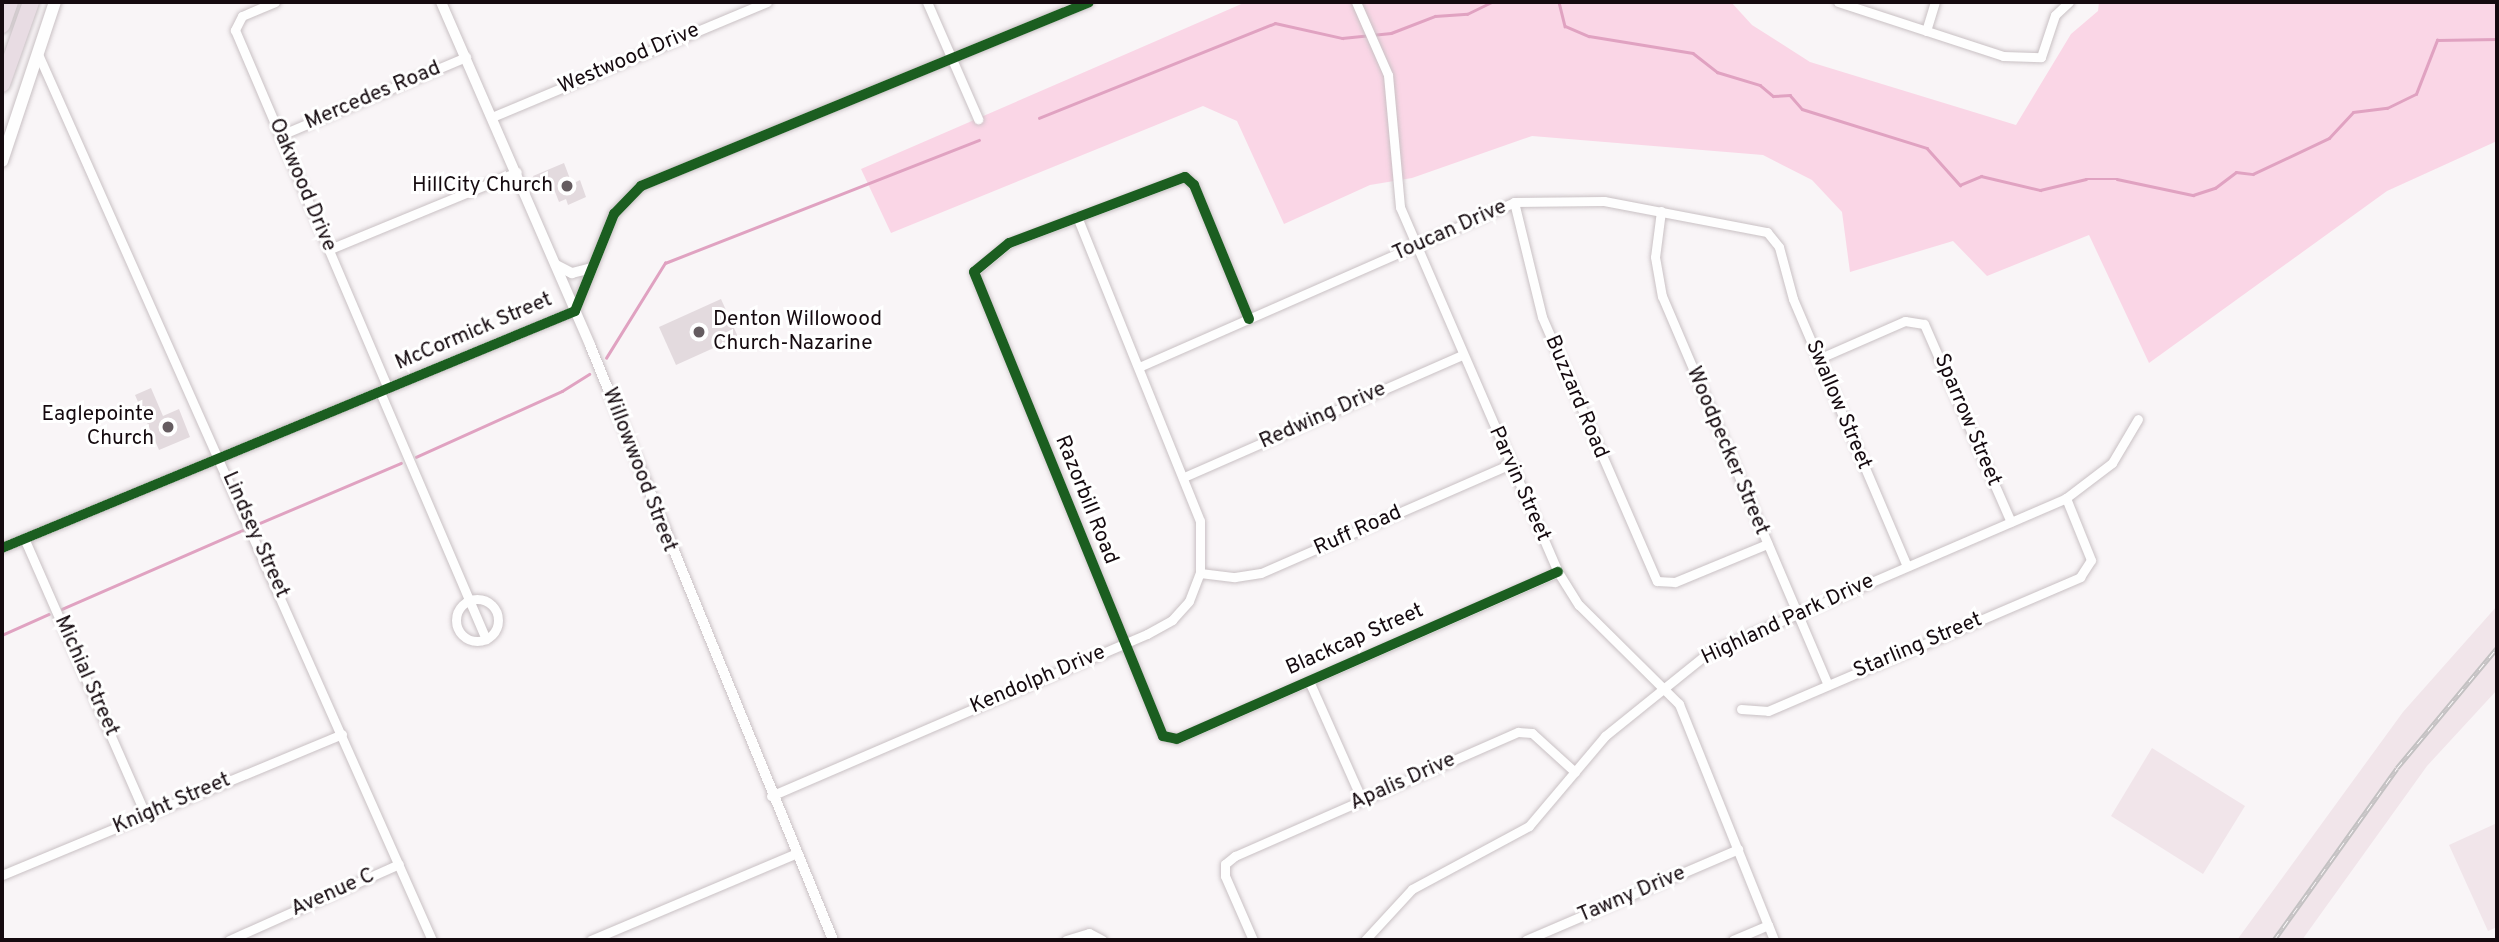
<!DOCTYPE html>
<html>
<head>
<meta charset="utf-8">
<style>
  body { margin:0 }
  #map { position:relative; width:2499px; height:942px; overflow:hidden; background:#f9f5f7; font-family:Overpass,sans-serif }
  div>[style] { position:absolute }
  .built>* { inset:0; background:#f1e5ea }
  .green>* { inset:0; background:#fad6e6 }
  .stream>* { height:2.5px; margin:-1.25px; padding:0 1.25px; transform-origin:1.25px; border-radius:1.25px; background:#e0a2c1 }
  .building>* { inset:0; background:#e3dade }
  .roads { filter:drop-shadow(0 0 2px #c9c1c4) drop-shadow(0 0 2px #c9c1c4) }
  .minor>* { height:9px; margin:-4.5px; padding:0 4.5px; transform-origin:4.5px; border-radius:4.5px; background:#fefefe }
  .minor>.ring { margin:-4.5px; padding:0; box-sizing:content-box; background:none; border:9px solid #fefefe; border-radius:50% }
  .tertiary>* { height:10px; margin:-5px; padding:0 5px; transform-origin:5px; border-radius:5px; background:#fefefe }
  .secondary>* { height:12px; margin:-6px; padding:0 6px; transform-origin:6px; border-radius:6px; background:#fefefe }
  .motorway>* { height:16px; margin:-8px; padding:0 8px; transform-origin:8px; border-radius:8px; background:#e8dce3 }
  .rail>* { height:5px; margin-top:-2.5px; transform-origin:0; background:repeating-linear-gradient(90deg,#fff 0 8px,#c3c1c2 0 16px); box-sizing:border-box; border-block:2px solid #c3c1c2 }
  .cycleway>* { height:10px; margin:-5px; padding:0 5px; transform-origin:5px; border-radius:5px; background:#1b5e20 }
  .dots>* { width:19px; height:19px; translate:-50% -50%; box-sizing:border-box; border:4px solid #fff; border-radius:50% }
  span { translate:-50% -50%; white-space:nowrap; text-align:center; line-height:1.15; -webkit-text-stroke:6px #fff; paint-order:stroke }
  .street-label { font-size:21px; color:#150a0f }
  .poi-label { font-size:21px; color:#150a0f }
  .right { translate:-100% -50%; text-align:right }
  .left { translate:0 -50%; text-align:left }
  .frame { position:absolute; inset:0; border:4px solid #150a0f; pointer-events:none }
</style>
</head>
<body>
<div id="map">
  <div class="built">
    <div style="clip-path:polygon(2497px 606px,2497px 690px,2427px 766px,2302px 940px,2237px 940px,2403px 712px)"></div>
    <div style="clip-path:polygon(2152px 748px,2245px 806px,2203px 874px,2111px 816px)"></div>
    <div style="clip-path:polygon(2497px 823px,2497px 927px,2488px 931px,2449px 845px)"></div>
  </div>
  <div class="green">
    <div style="clip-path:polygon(1246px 2px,1731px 2px,1752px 25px,1810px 62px,2016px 125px,2071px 34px,2098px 11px,2099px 2px,2497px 2px,2497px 141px,2387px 191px,2149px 363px,2089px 235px,1987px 276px,1953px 241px,1850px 272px,1842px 212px,1812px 180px,1763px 155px,1532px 136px,1412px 178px,1370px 185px,1284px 224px,1237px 121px,1203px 106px,891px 233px,861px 169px)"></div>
  </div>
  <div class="stream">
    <div style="left:1559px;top:2px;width:25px;rotate:76deg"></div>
    <div style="left:1565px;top:26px;width:26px;rotate:23deg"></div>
    <div style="left:1589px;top:36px;width:105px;rotate:9.3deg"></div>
    <div style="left:1693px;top:53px;width:31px;rotate:38deg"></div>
    <div style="left:1717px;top:72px;width:45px;rotate:16.8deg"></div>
    <div style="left:1760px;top:85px;width:17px;rotate:40deg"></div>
    <div style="left:1773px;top:96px;width:17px;rotate:-3deg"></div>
    <div style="left:1790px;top:95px;width:18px;rotate:49deg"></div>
    <div style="left:1802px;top:109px;width:131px;rotate:17.3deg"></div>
    <div style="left:1927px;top:148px;width:50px;rotate:48.3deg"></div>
    <div style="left:1960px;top:185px;width:23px;rotate:-23deg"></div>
    <div style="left:1981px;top:176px;width:61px;rotate:13.3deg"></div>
    <div style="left:2040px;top:190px;width:47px;rotate:-13.4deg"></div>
    <div style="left:2086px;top:179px;width:31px"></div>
    <div style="left:2117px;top:179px;width:78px;rotate:11.9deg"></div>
    <div style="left:2193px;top:195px;width:23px;rotate:-18deg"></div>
    <div style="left:2215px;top:188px;width:26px;rotate:-37deg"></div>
    <div style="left:2236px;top:172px;width:17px;rotate:7deg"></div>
    <div style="left:2253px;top:174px;width:84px;rotate:-25.3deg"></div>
    <div style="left:2329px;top:138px;width:35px;rotate:-47deg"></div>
    <div style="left:2353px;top:112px;width:34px;rotate:-7deg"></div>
    <div style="left:2387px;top:108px;width:32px;rotate:-26deg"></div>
    <div style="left:2416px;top:94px;width:58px;rotate:-68.7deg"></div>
    <div style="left:2437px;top:40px;width:60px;rotate:-1deg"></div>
    <div style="left:1039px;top:118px;width:254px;rotate:-21.9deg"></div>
    <div style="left:1275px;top:23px;width:69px;rotate:12.6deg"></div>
    <div style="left:1342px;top:38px;width:49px;rotate:-5.8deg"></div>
    <div style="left:1391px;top:33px;width:47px;rotate:-21.1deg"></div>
    <div style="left:1435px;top:16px;width:32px;rotate:-4deg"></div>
    <div style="left:1467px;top:14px;width:28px;rotate:-26deg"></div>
    <div style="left:606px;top:358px;width:112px;rotate:-58.2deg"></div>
    <div style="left:665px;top:263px;width:337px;rotate:-21.4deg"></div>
    <div style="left:416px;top:457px;width:160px;rotate:-24.3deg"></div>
    <div style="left:562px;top:391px;width:32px;rotate:-32deg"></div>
    <div style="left:260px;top:523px;width:153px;rotate:-23.1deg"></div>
    <div style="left:62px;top:609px;width:197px;rotate:-23.6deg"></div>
    <div style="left:2px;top:635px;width:51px;rotate:-24.1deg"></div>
  </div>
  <div class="building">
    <div style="clip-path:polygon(564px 163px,572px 184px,580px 180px,586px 197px,568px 205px,566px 199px,559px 202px,552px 184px,538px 189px,533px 176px)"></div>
    <div style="clip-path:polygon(721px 299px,738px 337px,676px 365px,659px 327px)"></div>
    <div style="clip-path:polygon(151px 388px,163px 416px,179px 409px,190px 437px,159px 450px,135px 395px)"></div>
  </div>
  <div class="roads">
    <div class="minor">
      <div style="left:275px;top:2px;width:36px;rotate:157deg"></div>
      <div style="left:242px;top:16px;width:16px;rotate:117deg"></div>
      <div style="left:235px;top:30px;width:389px;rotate:66.9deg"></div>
      <div style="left:927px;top:2px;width:128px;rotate:66.4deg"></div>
      <div style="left:1356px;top:2px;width:80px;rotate:66.3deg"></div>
      <div style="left:1388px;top:75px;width:133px;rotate:84.8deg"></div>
      <div style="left:1400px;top:207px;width:398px;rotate:66.6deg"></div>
      <div style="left:1558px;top:572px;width:39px;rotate:58deg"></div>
      <div style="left:1579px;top:605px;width:141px;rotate:44.7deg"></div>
      <div style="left:1679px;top:704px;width:238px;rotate:68.1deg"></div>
      <div style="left:1838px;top:2px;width:174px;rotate:18.1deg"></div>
      <div style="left:2003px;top:56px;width:38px;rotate:2deg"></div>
      <div style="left:2041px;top:57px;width:44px;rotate:-71.6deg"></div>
      <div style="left:2055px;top:15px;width:19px;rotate:-43deg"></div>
      <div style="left:1926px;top:31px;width:30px;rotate:-73deg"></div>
      <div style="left:38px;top:54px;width:970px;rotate:66.03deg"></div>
      <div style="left:492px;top:117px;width:298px;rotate:-22.7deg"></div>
      <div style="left:281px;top:135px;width:201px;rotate:-22.9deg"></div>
      <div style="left:1514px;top:202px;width:118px;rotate:76.3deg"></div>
      <div style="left:1542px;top:317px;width:288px;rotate:66.5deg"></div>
      <div style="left:1657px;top:581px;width:18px;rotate:3deg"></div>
      <div style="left:1675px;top:582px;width:100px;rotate:-22.4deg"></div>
      <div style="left:1661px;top:211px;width:46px;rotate:97.4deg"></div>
      <div style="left:1655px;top:257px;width:40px;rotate:80deg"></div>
      <div style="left:1662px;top:296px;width:423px;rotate:66.9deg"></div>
      <div style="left:330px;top:249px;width:202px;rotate:-22.4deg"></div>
      <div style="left:1249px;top:319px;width:145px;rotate:-112.3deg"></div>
      <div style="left:1194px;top:185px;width:12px;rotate:-138deg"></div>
      <div style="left:1185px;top:177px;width:188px;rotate:159.4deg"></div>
      <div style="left:1009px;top:243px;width:45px;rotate:140.4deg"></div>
      <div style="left:974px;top:272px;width:501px;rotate:67.84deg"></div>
      <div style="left:1163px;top:736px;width:14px;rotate:12deg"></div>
      <div style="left:1177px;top:739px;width:416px;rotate:-23.7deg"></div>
      <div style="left:1818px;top:359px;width:95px;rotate:-23.6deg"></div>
      <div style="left:1905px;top:321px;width:19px;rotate:9deg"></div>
      <div style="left:1924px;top:324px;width:216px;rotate:66.3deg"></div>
      <div style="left:1139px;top:367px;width:410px;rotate:-23.7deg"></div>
      <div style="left:1514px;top:202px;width:90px;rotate:-0.6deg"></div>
      <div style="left:1604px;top:201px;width:166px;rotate:10.8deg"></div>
      <div style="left:1767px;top:232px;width:19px;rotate:51deg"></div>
      <div style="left:1779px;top:247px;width:54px;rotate:74.9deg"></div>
      <div style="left:1793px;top:299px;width:290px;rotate:66.9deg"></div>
      <div style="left:380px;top:392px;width:269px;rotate:66.8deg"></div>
      <div style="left:1184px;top:477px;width:304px;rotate:-23.7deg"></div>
      <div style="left:24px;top:538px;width:304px;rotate:66.3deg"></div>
      <div style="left:1200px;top:573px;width:35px;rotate:7deg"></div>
      <div style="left:1235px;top:577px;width:26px;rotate:-9deg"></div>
      <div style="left:1261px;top:573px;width:272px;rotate:-23.6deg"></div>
      <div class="ring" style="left:456px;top:599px;width:33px;height:33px"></div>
      <div style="left:1309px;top:681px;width:130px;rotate:66deg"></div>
      <div style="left:1741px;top:709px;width:27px;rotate:4deg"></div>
      <div style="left:1768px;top:711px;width:340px;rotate:-23.2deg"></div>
      <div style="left:2080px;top:577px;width:20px;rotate:-57deg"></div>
      <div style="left:2091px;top:560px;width:67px;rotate:-112deg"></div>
      <div style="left:771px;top:796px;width:409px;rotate:-23.3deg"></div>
      <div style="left:1147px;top:634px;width:29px;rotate:-29deg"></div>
      <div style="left:1172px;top:620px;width:25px;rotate:-48deg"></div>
      <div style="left:1189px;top:601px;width:30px;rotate:-69deg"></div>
      <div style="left:1200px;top:573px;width:52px;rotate:-90deg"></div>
      <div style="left:1200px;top:521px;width:329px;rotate:-112deg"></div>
      <div style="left:2px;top:875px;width:368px;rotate:-22.5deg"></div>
      <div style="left:229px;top:940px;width:186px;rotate:-24.1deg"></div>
      <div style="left:591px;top:940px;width:221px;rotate:-22.9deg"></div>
      <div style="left:1066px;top:940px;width:24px;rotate:-17deg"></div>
      <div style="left:1089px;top:933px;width:15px;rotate:28deg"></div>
      <div style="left:1253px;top:940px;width:70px;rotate:-113.6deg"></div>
      <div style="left:1225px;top:876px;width:12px;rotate:-90deg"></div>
      <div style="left:1225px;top:864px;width:13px;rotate:-39deg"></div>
      <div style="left:1235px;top:856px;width:309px;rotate:-23.7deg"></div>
      <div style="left:1518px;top:732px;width:14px;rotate:4deg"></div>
      <div style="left:1532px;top:733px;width:58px;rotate:42.2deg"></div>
      <div style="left:1365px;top:940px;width:69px;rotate:-47.3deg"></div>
      <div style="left:1412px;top:889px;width:133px;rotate:-28.3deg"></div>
      <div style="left:1529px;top:826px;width:118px;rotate:-49.8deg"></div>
      <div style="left:1605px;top:736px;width:134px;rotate:-38.9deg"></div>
      <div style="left:1709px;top:652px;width:389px;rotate:-23.3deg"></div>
      <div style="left:2066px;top:498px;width:58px;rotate:-37.3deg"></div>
      <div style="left:2112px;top:463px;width:51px;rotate:-59.4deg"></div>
      <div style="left:1526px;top:940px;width:231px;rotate:-23.2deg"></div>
      <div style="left:1733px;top:940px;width:38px;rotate:-23deg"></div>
      <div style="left:1768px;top:925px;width:16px;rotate:68deg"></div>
    </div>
    <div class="tertiary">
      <div style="left:441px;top:2px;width:374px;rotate:66.5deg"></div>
      <div style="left:590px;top:345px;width:643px;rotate:67.78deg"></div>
      <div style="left:556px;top:265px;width:18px;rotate:27deg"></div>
      <div style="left:572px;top:273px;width:21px;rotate:-14deg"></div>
      <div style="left:2px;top:548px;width:620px;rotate:-22.47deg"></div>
      <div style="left:575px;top:311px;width:105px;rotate:-68.1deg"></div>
      <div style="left:614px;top:214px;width:39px;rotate:-46deg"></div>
      <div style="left:641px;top:186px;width:484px;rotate:-22.3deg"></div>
    </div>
    <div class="secondary">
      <div style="left:2px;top:161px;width:168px;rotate:-71.6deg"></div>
    </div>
    <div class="motorway">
      <div style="left:2px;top:25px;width:24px;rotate:-71deg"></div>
      <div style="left:2px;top:84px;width:87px;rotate:-70.5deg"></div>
    </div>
  </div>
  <div class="rail">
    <div style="left:2274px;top:940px;width:211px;rotate:-54.4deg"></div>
    <div style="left:2397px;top:768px;width:156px;rotate:-50.2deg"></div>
  </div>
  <div class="cycleway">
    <div style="left:1249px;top:319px;width:145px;rotate:-112.3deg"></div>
    <div style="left:1194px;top:185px;width:12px;rotate:-138deg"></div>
    <div style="left:1185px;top:177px;width:188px;rotate:159.4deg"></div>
    <div style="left:1009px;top:243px;width:45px;rotate:140.4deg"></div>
    <div style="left:974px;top:272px;width:501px;rotate:67.84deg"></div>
    <div style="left:1163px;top:736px;width:14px;rotate:12deg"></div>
    <div style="left:1177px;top:739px;width:416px;rotate:-23.7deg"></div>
    <div style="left:2px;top:548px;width:620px;rotate:-22.47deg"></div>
    <div style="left:575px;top:311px;width:105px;rotate:-68.1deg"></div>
    <div style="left:614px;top:214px;width:39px;rotate:-46deg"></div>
    <div style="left:641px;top:186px;width:484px;rotate:-22.3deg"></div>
  </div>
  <div class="dots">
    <div style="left:567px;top:186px;background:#655c60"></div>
    <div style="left:699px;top:332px;background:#655c60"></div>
    <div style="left:168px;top:427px;background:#655c60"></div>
  </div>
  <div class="street-label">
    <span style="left:629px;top:59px;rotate:-23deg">Westwood Drive</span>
    <span style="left:373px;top:96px;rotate:-23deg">Mercedes Road</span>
    <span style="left:302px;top:185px;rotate:67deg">Oakwood Drive</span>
    <span style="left:1450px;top:231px;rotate:-24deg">Toucan Drive</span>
    <span style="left:474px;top:332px;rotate:-23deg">McCormick Street</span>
    <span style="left:1576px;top:397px;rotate:67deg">Buzzard Road</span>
    <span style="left:1838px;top:405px;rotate:67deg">Swallow Street</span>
    <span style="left:1323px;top:416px;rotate:-24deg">Redwing Drive</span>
    <span style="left:1967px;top:420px;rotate:67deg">Sparrow Street</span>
    <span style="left:1727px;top:451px;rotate:67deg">Woodpecker Street</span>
    <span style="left:639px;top:470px;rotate:69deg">Willowwood Street</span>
    <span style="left:1519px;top:484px;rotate:66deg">Parvin Street</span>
    <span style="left:1086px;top:500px;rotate:68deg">Razorbill Road</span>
    <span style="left:1358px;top:531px;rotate:-24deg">Ruff Road</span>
    <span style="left:255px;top:535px;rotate:66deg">Lindsey Street</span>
    <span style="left:1788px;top:620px;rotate:-25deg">Highland Park Drive</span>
    <span style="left:1355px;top:640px;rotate:-24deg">Blackcap Street</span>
    <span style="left:1918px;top:646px;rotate:-23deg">Starling Street</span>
    <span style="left:86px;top:676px;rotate:66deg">Michial Street</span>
    <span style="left:1038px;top:680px;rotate:-23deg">Kendolph Drive</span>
    <span style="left:1403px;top:782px;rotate:-24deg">Apalis Drive</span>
    <span style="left:172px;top:804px;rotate:-23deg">Knight Street</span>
    <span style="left:333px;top:893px;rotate:-24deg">Avenue C</span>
    <span style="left:1632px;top:895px;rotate:-23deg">Tawny Drive</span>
  </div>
  <div class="poi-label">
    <span class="right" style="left:553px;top:186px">HillCity Church</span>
    <span class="left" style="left:713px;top:332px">Denton Willowood<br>Church-Nazarine</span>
    <span class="right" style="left:154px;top:427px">Eaglepointe<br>Church</span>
  </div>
  <div class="frame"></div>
</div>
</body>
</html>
